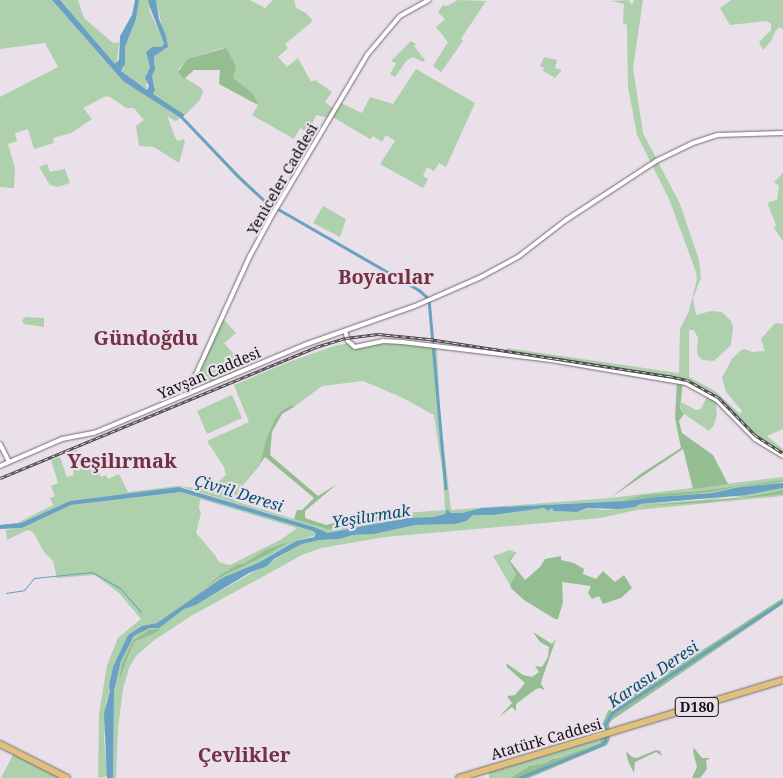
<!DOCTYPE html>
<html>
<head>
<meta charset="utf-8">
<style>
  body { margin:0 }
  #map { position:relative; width:783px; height:778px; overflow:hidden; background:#e9e0e9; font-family:"Noto Serif",serif }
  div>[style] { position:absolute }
  .green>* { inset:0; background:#aed0ac }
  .forest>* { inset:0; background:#94bd91 }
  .water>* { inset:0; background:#68a1c1 }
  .stream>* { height:1px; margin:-0.5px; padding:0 0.5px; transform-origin:0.5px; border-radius:0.5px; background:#68a1c1 }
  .canal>* { height:2.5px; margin:-1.25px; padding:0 1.25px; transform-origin:1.25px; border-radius:1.25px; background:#68a1c1 }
  .roads { filter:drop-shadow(0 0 1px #726a72) drop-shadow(0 0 1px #726a72) }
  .tertiary>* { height:4px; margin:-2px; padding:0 2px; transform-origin:2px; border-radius:2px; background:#fff }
  .trunk>* { height:6px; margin:-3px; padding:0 3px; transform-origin:3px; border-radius:3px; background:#e0c07a }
  .rail>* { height:3px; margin-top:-1.5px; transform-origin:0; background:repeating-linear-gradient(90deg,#e9e0e9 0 4px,#474247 0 8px); box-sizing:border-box; border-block:1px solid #474247 }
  span { translate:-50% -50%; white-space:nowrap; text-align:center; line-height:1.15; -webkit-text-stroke:4.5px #e9e0e9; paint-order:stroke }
  .shield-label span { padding:1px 4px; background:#e9e0e9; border:1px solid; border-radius:4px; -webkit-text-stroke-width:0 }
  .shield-label { font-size:14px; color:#120f12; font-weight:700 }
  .street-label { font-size:15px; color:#120f12 }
  .water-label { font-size:16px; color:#004f6f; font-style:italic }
  .district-label { font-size:20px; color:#763043; font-weight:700 }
</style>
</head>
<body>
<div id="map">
  <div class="green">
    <div style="clip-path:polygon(0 0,52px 0,121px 79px,178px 115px,181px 118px,175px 121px,167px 116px,175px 137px,178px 141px,184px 139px,185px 141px,179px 163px,154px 147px,139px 146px,136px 126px,144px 120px,134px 108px,126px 108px,112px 98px,106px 96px,83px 108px,92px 119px,71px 133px,53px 138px,54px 143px,34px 149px,28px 129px,15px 133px,17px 141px,8px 144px,15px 168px,14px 188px,0 187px,0 97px,58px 67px,45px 43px,0 49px)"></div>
    <div style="clip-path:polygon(60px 0,78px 0,84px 18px,113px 43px,119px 42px,117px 63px,115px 64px)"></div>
    <div style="clip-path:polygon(139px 0,148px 0,150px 12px,164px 42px,162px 47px,151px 47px,146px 52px,150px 67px,146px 75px,147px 90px,121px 71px,124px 68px,125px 47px,136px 19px)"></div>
    <div style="clip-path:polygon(156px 0,250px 0,265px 8px,273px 0,294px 0,296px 8px,306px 13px,313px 21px,285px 44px,288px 48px,278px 57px,287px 67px,298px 58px,311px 82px,315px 80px,332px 92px,325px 102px,334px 109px,339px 102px,362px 113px,370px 97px,393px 104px,416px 69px,475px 103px,446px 167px,439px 163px,434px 171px,427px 167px,423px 176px,428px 179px,423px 188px,380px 164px,395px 141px,386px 135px,382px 142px,373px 136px,370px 139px,331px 116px,330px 118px,316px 115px,308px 133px,300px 128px,294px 139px,252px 115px,258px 105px,233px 78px,223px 48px,187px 59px,178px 70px,180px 75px,200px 87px,203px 91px,200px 100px,185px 115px,153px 94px,155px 87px,152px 76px,155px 65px,154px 56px,156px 52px,167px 49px)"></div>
    <div style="clip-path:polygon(458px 0,486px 1px,461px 39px,463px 41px,441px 72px,433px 66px,448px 42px,436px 27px,445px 19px,438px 12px,443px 5px,447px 6px)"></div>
    <div style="clip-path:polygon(629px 0,632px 5px,634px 0,643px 0,633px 68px,643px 133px,680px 204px,699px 260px,701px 278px,693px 298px,696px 315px,711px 311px,722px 312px,731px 321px,733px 327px,731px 345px,714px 361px,703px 360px,698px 356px,697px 350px,698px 338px,694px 330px,689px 330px,689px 377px,715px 391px,740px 414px,742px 411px,726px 392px,722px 378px,732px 359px,740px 351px,744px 349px,752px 352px,765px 351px,761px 339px,775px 323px,783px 324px,783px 429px,767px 436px,783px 449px,783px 456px,760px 443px,719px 402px,716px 406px,717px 414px,714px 425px,709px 431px,684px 414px,680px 409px,681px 402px,696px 410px,701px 409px,708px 394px,686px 383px,506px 354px,507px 348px,679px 373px,680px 329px,689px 311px,697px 279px,696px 272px,669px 199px,637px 135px,628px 87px,627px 25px,623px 23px,624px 4px,611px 1px)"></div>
    <div style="clip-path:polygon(731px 0,783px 0,783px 30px,780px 27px,776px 30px,771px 41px,763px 50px,759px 42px,771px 30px,771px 24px,767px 21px,730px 25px,720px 8px)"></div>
    <div style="clip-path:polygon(411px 41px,416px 44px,414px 46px,425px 60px,423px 62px,413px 57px,407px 60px,395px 77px,390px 74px,396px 63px,391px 61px)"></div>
    <div style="clip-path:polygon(544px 57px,557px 60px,555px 68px,562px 70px,555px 78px,543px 71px,544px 68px,540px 66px)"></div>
    <div style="clip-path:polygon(47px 164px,50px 172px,65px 169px,70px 183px,58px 187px,50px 185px,39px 167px)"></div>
    <div style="clip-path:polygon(783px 173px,783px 241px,774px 228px,776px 225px,768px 205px,769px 202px,777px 200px,779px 186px,774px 182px)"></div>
    <div style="clip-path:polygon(323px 206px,346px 219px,340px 237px,313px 223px)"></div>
    <div style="clip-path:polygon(26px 317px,44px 318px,44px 327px,24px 324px,22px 320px)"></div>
    <div style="clip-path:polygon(223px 319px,236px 333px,224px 343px,247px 369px,187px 394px)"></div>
    <div style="clip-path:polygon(evenodd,379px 342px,437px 347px,440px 413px,451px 510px,610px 498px,783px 477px,783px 480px,771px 482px,699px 491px,643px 495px,627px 499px,643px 496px,712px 492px,741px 486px,775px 482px,783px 483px,713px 493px,655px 497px,625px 501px,480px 508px,463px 513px,451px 513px,448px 510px,445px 514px,433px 517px,404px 518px,328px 533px,314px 527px,182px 487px,70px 501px,21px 523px,10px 526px,0 525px,17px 523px,53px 505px,50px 498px,55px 496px,51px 486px,58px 483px,51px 460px,60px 457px,67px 477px,74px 475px,69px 453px,77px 450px,83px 463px,92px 459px,101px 477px,106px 475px,108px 479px,119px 474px,128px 492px,177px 486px,197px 488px,217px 483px,226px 475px,224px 467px,207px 441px,249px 422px,234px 385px,286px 363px,334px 346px,349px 343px,353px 346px,379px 342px,363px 381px,401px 397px,434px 415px,443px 475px,445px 510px,391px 514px,354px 526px,327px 529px,235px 501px,239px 490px,260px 465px,266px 439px,281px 411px,291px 405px,294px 407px,322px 386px,363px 381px)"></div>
    <div style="clip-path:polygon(232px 395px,242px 418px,207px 434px,197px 411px)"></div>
    <div style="clip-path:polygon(evenodd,783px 488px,783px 490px,746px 497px,730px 496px,705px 501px,746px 498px,768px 494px,783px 494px,783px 496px,637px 510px,600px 518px,385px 537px,321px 548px,302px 555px,191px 616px,153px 641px,136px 656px,129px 668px,123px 689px,118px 728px,116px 778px,113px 778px,114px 691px,121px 661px,134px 636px,150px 628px,158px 628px,184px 609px,196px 605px,302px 544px,320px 540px,339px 539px,353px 535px,374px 534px,417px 525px,456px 524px,463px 522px,473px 515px,493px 515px,544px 508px,548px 511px,552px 508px,556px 511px,577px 512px,592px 508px,602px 510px,619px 509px,640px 504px,703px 500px,730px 495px,747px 495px,783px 488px,155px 630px,134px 642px,118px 683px,122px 663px,133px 640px,147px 631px,155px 630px)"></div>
    <div style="clip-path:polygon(evenodd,181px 492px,313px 531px,316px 535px,296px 541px,260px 562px,221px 579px,157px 623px,143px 626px,128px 635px,112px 671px,110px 691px,106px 702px,104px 740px,108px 776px,98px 778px,99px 714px,107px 665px,118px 638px,141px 619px,119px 593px,95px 575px,57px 578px,53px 561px,44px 552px,33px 532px,27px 530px,7px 540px,6px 530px,22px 528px,71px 505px,181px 492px,200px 499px,297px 528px,282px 539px,230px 565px,225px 564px,219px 562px,214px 554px,196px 533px,201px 513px,199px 508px,200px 499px,181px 492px,291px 540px,267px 555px,221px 577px,200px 591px,220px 575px,240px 563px,245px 563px,265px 550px,291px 540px)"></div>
    <div style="clip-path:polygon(510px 550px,517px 553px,508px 560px,516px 574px,510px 585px,493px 556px)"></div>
    <div style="clip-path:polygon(601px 739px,600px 743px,562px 757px,555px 757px,543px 764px,527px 767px,510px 778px,489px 778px,489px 772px)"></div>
    <div style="clip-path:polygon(14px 753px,62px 778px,1px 778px)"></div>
  </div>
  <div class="forest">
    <div style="clip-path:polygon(226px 48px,236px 66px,233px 78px,253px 94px,258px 105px,219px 84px,220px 70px,194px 70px,184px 79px,178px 72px,187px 59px)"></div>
    <div style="clip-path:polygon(677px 381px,683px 382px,680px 409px,684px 414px,679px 421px,682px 433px,713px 455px,728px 484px,693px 489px,683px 449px,610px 498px,642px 473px,681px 448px,675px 418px)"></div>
    <div style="clip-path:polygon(291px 405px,294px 407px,282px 414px,272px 432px,270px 455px,318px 496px,337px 484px,305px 511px,305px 518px,326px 525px,368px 515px,391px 514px,354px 526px,338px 529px,327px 529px,294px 519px,297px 510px,302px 510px,314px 498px,265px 457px,260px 464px,266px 439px,275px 419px,281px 411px)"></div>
    <div style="clip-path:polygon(783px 480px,783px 482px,741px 486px,712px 492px,624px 500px,643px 495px,699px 491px)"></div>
    <div style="clip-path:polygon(783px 490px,783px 494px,698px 503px,639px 506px,746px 497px)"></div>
    <div style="clip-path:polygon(292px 540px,267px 555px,221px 577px,199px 592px,220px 575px,238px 564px,245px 563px,265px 550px)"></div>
    <div style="clip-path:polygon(516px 553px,510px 561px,525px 580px,540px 567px,545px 559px,561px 556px,561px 560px,574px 563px,584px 569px,583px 574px,596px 579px,603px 571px,615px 582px,624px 575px,632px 588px,621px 598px,603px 604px,599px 596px,592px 599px,588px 593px,591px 586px,562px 582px,563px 602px,558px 619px,555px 619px,524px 600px,511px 588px,510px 585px,516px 574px,508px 560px)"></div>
    <div style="clip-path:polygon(783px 598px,783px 604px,612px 720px,609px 724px,610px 739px,607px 745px,529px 778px,510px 778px,529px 766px,543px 764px,554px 758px,562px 757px,600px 743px,602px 725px,608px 711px)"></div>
    <div style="clip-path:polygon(160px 629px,157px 632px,134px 642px,118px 683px,122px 663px,133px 640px,149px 630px)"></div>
    <div style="clip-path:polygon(533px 632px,552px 644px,556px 639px,542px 679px,541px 684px,545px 690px,540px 688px,536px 689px,516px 704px,516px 711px,512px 707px,499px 717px,512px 703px,507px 696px,515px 695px,525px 683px,507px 667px,506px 663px,523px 675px,532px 677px,539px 672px,535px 666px,542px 667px,548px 657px,549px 647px,540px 642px)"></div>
    <div style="clip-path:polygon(694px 748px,702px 758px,710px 758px,706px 761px,707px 769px,700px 778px,692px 778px,697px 767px,693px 751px)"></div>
    <div style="clip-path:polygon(656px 750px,660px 751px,662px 756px,656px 752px,635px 762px,634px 773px,628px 761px,626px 751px,632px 757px,637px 758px)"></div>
  </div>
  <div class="water">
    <div style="clip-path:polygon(52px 0,60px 0,115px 64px,119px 60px,120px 36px,132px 15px,135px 0,139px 0,136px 19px,125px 47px,125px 64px,121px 71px,147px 90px,149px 86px,145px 78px,150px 67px,146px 52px,152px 47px,162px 47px,164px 43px,149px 5px,148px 0,156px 0,159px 19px,166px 36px,168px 47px,154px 56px,155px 69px,152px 76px,155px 90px,153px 94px,185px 115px,181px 118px,123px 81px)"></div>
    <div style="clip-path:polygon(783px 483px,783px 488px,747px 495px,640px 504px,635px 507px,619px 509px,588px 508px,577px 512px,554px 511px,552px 508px,548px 511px,544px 508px,493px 515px,473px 515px,466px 521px,456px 524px,416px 525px,374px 534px,353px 535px,339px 539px,320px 540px,302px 544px,274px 559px,267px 566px,249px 573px,196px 605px,184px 609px,159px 628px,150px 628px,134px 636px,121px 661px,114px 691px,113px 778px,107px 778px,104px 713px,110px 691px,109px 686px,113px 667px,128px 635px,142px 626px,157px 623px,222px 578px,260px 562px,296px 541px,314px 537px,316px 534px,313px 531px,181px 492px,71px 505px,22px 528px,0 529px,0 525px,21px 523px,70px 501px,179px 487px,314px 527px,328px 533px,404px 518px,433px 517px,445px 514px,447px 509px,451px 513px,462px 513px,481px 508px,625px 501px,656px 497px,713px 493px,740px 487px)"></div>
  </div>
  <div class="stream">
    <div style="left:6px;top:593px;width:18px;rotate:-9deg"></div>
    <div style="left:24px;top:590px;width:16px;rotate:-50deg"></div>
    <div style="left:34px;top:578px;width:58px;rotate:-5.9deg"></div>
    <div style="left:92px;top:572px;width:32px;rotate:30deg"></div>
    <div style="left:120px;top:588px;width:32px;rotate:49deg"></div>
  </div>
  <div class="canal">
    <div style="left:180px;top:115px;width:84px;rotate:46.4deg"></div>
    <div style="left:238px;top:176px;width:38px;rotate:43deg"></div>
    <div style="left:266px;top:202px;width:177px;rotate:29.9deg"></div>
    <div style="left:419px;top:290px;width:13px;rotate:42deg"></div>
    <div style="left:429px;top:299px;width:190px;rotate:84.9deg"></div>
    <div style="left:519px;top:778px;width:91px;rotate:-22deg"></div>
    <div style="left:603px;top:744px;width:4px;rotate:-56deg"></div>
    <div style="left:605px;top:741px;width:16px;rotate:-90deg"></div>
    <div style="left:605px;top:725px;width:14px;rotate:-60deg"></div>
    <div style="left:612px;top:713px;width:204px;rotate:-33.2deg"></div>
  </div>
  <div class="roads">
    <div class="tertiary">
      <div style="left:345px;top:331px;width:10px;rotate:73deg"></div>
      <div style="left:348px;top:341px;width:9px;rotate:41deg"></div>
      <div style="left:355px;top:347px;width:29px;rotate:-12deg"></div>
      <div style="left:383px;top:341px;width:19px;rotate:3deg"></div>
      <div style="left:402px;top:342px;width:150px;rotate:6.9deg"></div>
      <div style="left:551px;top:360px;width:137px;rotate:9.7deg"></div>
      <div style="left:686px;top:383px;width:35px;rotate:29deg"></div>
      <div style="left:717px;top:400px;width:54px;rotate:45.7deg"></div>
      <div style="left:755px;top:439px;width:33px;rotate:31deg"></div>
      <div style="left:187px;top:394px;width:152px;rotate:-65.5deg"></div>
      <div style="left:250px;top:256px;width:44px;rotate:-61.7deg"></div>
      <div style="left:271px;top:217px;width:188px;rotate:-59.3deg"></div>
      <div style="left:367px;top:55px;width:51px;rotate:-49.8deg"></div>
      <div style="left:400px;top:16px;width:33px;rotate:-29deg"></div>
      <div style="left:0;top:444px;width:20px;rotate:63deg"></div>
      <div style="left:0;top:466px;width:68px;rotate:-23.5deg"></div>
      <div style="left:62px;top:439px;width:33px;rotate:-11deg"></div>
      <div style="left:94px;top:433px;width:231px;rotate:-22.7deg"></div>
      <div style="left:307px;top:344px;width:114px;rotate:-19.4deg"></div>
      <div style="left:415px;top:306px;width:72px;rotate:-23.7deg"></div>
      <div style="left:481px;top:277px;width:42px;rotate:-28.4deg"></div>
      <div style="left:518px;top:257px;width:61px;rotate:-37.6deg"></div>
      <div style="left:566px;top:220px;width:108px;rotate:-33.2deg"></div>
      <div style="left:656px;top:161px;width:41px;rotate:-25.9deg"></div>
      <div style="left:693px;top:143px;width:25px;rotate:-18deg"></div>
      <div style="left:717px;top:135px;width:66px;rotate:-1.7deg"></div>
    </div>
    <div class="trunk">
      <div style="left:0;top:744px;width:75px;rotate:26.9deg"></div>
      <div style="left:459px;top:778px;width:338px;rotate:-16.8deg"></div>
    </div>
  </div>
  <div class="rail">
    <div style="left:0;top:478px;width:342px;rotate:-22.5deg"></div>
    <div style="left:316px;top:347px;width:31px;rotate:-17deg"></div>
    <div style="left:346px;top:338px;width:32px;rotate:-7deg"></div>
    <div style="left:378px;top:334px;width:51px;rotate:5.6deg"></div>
    <div style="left:429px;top:339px;width:243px;rotate:8.8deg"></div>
    <div style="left:669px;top:376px;width:18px;rotate:13deg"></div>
    <div style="left:687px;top:380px;width:37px;rotate:29deg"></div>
    <div style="left:719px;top:398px;width:52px;rotate:45.8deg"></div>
    <div style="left:755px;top:435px;width:33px;rotate:33deg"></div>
  </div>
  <div class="shield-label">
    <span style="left:697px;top:707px">D180</span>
  </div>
  <div class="street-label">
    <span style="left:282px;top:179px;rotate:-60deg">Yeniceler Caddesi</span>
    <span style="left:209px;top:373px;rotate:-23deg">Yavşan Caddesi</span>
    <span style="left:546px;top:739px;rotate:-16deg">Atatürk Caddesi</span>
  </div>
  <div class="water-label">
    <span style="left:239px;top:493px;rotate:17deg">Çivril Deresi</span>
    <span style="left:371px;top:516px;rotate:-9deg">Yeşilırmak</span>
    <span style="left:653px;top:674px;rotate:-34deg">Karasu Deresi</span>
  </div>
  <div class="district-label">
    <span style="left:386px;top:276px">Boyacılar</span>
    <span style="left:146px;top:337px">Gündoğdu</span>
    <span style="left:122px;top:460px">Yeşilırmak</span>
    <span style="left:244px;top:754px">Çevlikler</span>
  </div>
</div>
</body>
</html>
